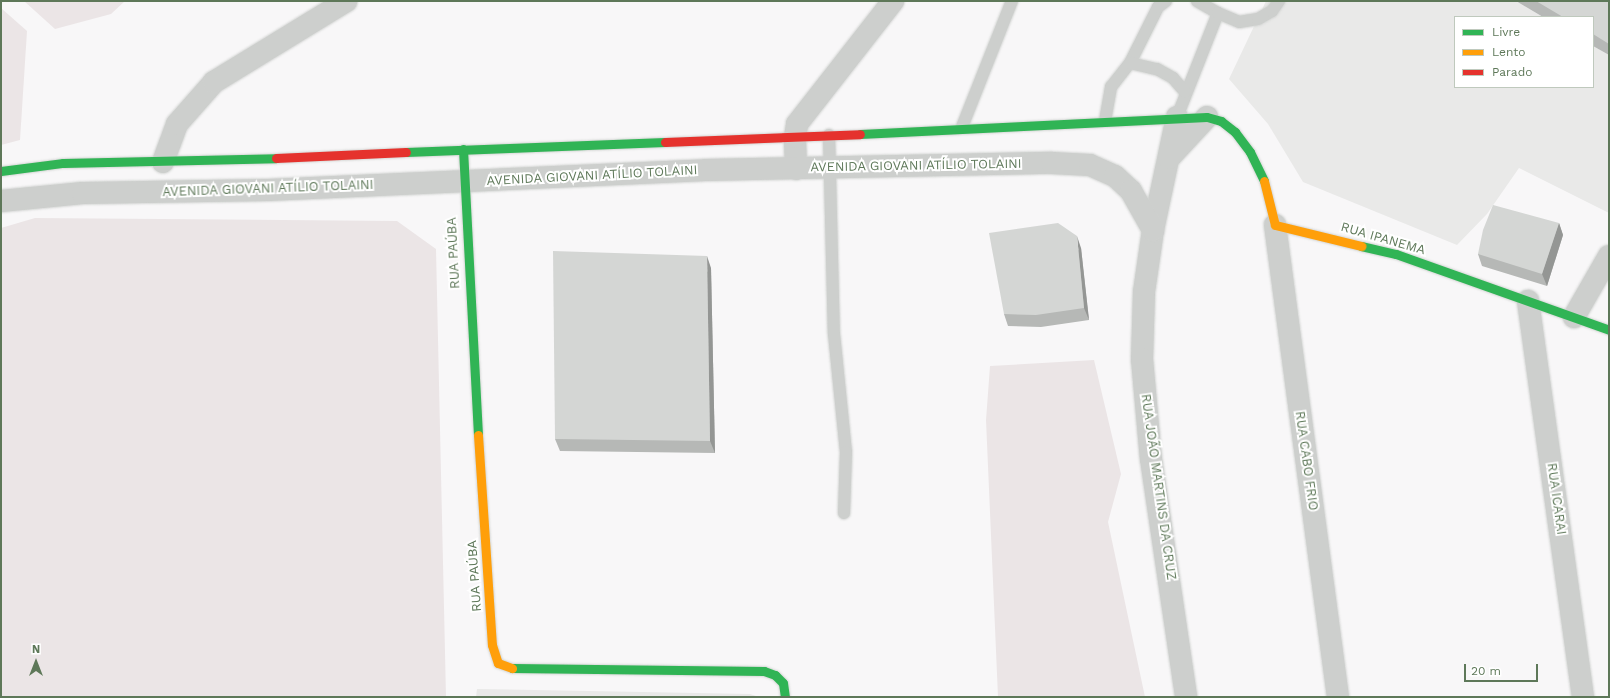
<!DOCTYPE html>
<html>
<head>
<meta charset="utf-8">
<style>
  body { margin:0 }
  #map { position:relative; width:1610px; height:698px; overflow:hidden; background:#f8f7f8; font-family:"Work Sans",sans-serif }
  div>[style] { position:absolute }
  .built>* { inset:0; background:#e9e9e8 }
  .green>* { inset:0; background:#ebe5e6 }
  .roads { filter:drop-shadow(0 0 1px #d3d5d3) drop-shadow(0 0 1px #d3d5d3) }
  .lane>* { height:12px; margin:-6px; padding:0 6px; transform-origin:6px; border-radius:6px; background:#cdcfcd }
  .street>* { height:22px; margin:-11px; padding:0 11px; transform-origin:11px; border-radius:11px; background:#cdcfcd }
  .fast>* { height:9px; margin:-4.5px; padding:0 4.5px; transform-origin:4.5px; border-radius:4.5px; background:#30b455 }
  .slow>* { height:9px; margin:-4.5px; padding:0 4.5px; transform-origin:4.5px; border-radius:4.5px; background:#ff9f0a }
  .jam>* { height:9px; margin:-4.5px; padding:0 4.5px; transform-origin:4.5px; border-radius:4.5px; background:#e5322d }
  .wall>* { inset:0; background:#b6b8b6 }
  .shaded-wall>* { inset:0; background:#949694 }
  .building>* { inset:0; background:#d4d6d4 }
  span { translate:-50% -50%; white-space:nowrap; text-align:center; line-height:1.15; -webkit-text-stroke:4px #fff; paint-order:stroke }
  .street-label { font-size:13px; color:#5e7859 }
  .frame { position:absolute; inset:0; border:2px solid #5e7859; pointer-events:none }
  .legend { position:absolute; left:1454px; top:16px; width:140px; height:72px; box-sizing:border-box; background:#fff; border:1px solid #bfc9bd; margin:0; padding:5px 7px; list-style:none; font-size:12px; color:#5e7859 }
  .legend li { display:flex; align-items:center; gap:8px; height:20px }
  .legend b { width:20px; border:1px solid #bfc9bd }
  .north { position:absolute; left:16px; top:642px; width:40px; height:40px; -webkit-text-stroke:3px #fff; paint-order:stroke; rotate:0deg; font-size:11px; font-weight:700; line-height:16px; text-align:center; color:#5e7859 }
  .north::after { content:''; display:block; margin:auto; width:14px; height:18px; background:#5e7859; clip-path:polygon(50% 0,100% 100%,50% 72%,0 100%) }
  .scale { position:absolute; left:1464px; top:664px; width:74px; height:18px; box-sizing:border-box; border:2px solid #5e7859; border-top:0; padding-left:5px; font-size:12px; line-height:14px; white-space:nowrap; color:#5e7859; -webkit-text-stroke:3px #fff; paint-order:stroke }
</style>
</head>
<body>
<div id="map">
  <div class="built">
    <div style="clip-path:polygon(1266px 1px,1516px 1px,1543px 17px,1455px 17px,1455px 87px,1593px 87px,1593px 46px,1609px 55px,1609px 213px,1519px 168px,1487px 214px,1457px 245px,1303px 182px,1268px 124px,1229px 79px)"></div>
    <div style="clip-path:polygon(477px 689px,750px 694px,759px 697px,476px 697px)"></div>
  </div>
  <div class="green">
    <div style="clip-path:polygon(24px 1px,125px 1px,111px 14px,55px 29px)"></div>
    <div style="clip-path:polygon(1px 8px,27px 31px,20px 140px,1px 145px)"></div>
    <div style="clip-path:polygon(35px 218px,397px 221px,436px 249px,446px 697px,1px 697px,1px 228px)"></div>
    <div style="clip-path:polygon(1094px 360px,1121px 474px,1108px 522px,1145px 697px,998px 697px,986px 420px,990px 366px)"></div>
  </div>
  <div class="roads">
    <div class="lane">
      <div style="left:1197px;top:1px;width:24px;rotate:30deg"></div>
      <div style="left:1130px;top:63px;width:63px;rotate:-63.4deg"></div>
      <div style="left:1158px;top:7px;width:10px;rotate:-37deg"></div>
      <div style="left:1177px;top:117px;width:112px;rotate:-68.5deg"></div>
      <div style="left:1218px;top:13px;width:23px;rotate:23deg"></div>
      <div style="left:1239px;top:22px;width:19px;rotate:-9deg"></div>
      <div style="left:1258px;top:19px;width:16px;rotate:-30deg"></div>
      <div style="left:1272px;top:11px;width:12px;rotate:-55deg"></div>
      <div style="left:1105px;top:121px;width:35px;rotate:-80deg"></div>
      <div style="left:1111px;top:87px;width:31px;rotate:-52deg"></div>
      <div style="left:1130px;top:63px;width:28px;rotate:13deg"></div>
      <div style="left:1157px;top:69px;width:18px;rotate:29deg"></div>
      <div style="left:1173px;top:78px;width:18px;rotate:49deg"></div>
      <div style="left:962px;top:127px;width:136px;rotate:-68.4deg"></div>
      <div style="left:829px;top:135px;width:199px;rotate:88.6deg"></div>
      <div style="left:834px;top:334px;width:119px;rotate:84.2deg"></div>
      <div style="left:846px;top:452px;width:61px;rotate:91.9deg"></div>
    </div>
    <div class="street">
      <div style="left:1177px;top:117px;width:116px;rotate:102deg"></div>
      <div style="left:1153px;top:230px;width:63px;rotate:98.3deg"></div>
      <div style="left:1144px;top:292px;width:67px;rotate:91.7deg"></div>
      <div style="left:1142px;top:359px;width:100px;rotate:84.9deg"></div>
      <div style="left:1151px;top:459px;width:241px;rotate:81.6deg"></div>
      <div style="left:1169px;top:158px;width:56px;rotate:-47.2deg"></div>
      <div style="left:163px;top:162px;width:40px;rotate:-69.8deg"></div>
      <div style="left:177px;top:124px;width:56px;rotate:-48.6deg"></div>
      <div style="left:214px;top:82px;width:155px;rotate:-31.5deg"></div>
      <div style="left:796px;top:169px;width:32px;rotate:-92deg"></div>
      <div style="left:795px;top:137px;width:13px;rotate:-81deg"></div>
      <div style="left:797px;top:124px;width:156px;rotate:-52deg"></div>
      <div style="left:1px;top:201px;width:82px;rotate:-5.6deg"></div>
      <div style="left:83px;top:193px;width:185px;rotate:-0.9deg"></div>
      <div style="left:268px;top:190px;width:438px;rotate:-2.6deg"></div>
      <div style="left:706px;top:170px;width:346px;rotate:-1.2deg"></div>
      <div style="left:1052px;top:163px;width:38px;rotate:3deg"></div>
      <div style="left:1090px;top:165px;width:27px;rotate:24deg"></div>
      <div style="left:1115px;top:176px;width:22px;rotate:43deg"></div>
      <div style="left:1131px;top:191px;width:45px;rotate:60.6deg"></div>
      <div style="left:1275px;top:225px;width:476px;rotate:82.4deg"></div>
      <div style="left:1528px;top:301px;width:400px;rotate:82.1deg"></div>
      <div style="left:1574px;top:317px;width:70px;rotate:-60.2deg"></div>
    </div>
    <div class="fast">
      <div style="left:860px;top:134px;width:347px;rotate:-2.8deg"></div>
      <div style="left:1207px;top:117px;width:15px;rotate:16deg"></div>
      <div style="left:1221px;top:121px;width:18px;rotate:38deg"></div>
      <div style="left:1235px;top:132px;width:25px;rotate:53deg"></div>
      <div style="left:1250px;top:152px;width:32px;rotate:64deg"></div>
      <div style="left:463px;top:149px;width:286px;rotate:87deg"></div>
      <div style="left:406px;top:152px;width:259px;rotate:-2.2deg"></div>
      <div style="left:1px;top:171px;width:63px;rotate:-7.4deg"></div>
      <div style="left:63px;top:163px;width:213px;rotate:-1.3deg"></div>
      <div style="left:1361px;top:246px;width:36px;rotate:13deg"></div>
      <div style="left:1396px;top:254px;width:226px;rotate:19.6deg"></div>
      <div style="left:512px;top:668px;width:252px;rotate:0.7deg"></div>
      <div style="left:764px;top:671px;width:12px;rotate:20deg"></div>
      <div style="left:775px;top:675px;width:11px;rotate:45deg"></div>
      <div style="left:783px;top:683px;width:14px;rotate:82deg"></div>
    </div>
    <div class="slow">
      <div style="left:1264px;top:181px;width:45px;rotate:76deg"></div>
      <div style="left:1275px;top:225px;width:89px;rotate:13.7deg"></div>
      <div style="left:478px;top:435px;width:210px;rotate:86.2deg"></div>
      <div style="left:492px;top:645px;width:19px;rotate:72deg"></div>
      <div style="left:498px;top:663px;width:15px;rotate:20deg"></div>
    </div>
    <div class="jam">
      <div style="left:665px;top:142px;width:195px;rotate:-2.3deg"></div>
      <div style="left:276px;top:158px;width:130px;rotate:-2.6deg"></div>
    </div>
  </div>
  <div class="wall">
    <div style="clip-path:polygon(1516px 1px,1609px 1px,1609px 55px,1593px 46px,1593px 17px,1543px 17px)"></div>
    <div style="clip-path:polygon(1559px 223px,1563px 235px,1547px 286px,1482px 266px,1478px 254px)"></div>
    <div style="clip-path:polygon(1081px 248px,1089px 320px,1041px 327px,1008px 326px,1004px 314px)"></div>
    <div style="clip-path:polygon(711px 268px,715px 453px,560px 451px,555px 439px)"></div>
  </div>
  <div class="shaded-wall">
    <div style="clip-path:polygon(1559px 223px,1563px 235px,1547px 286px,1542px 274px)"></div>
    <div style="clip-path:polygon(1077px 236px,1081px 248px,1089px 320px,1084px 308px)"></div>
    <div style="clip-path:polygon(707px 256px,711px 268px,715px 453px,710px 441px)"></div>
  </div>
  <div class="building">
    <div style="clip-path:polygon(1536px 1px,1609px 1px,1609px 44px,1593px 34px,1593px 17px,1563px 17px)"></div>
    <div style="clip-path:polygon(1493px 205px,1559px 223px,1542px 274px,1478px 254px,1483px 230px)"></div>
    <div style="clip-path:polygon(1058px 223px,1077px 236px,1084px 308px,1036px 315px,1004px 314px,989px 233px)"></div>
    <div style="clip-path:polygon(553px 251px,707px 256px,710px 441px,555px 439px)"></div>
  </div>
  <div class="street-label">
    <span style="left:916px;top:166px;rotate:-1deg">AVENIDA GIOVANI ATÍLIO TOLAINI</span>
    <span style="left:592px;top:176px;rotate:-3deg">AVENIDA GIOVANI ATÍLIO TOLAINI</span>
    <span style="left:268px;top:189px;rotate:-2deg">AVENIDA GIOVANI ATÍLIO TOLAINI</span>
    <span style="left:1383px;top:239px;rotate:16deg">RUA IPANEMA</span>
    <span style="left:454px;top:253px;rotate:-93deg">RUA PAÚBA</span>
    <span style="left:1306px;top:461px;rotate:82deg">RUA CABO FRIO</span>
    <span style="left:1158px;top:487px;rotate:82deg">RUA JOÃO MARTINS DA CRUZ</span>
    <span style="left:1556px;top:499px;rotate:82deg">RUA ICARAI</span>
    <span style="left:475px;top:576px;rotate:-94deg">RUA PAÚBA</span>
  </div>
  <div class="frame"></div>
  <ul class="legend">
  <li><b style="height:5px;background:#30b455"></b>Livre</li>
  <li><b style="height:5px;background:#ff9f0a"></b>Lento</li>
  <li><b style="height:5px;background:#e5322d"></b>Parado</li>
  </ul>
  <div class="north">N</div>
  <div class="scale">20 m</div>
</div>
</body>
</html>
